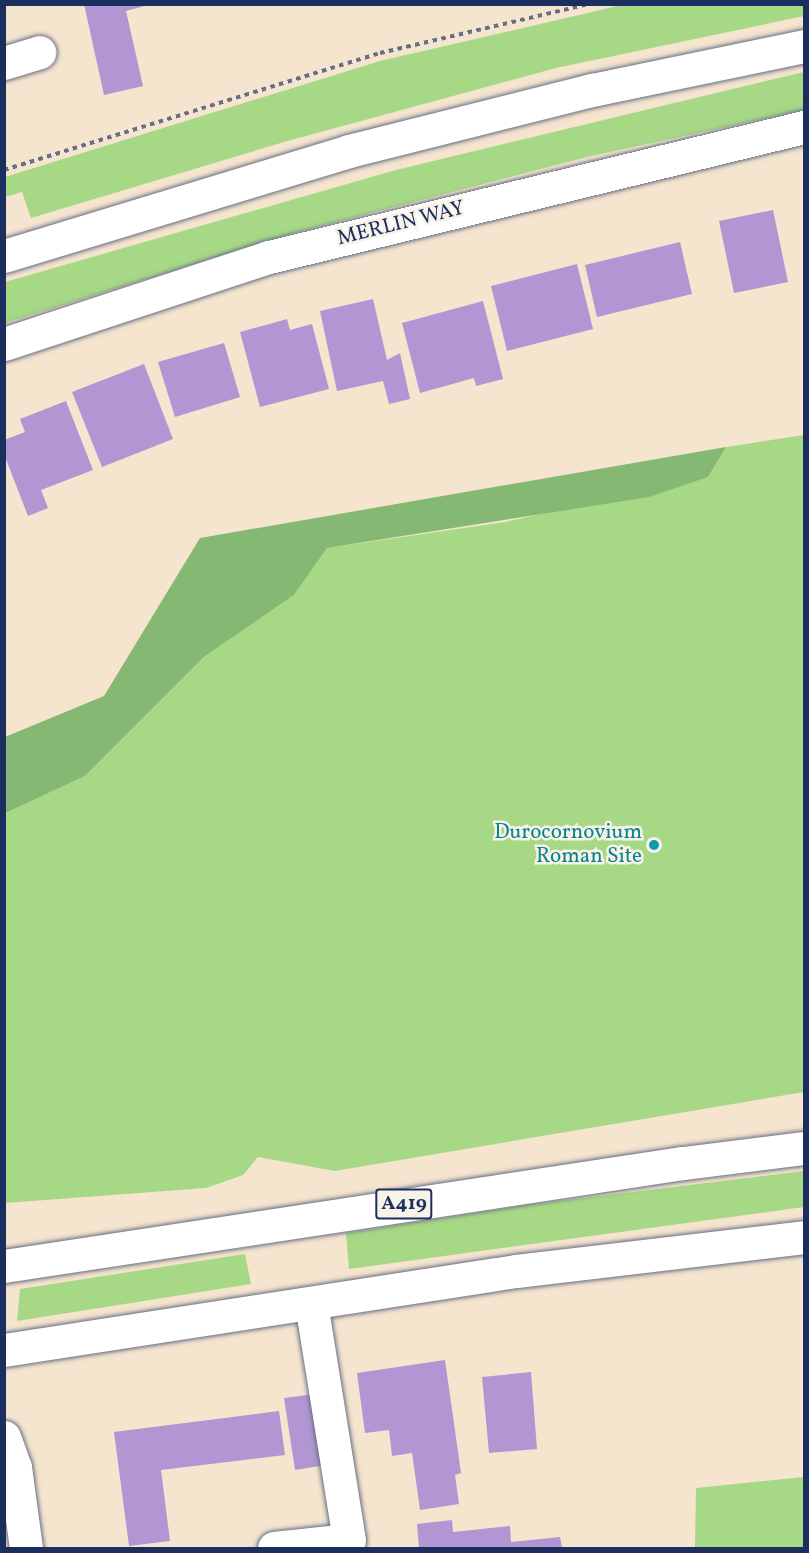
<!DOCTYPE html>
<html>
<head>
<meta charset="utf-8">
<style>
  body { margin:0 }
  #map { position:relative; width:809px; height:1553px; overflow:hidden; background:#f5e4ce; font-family:Vollkorn,serif }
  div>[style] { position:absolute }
  .green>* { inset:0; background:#a7d886 }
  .forest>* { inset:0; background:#85b873 }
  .building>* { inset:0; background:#b296d3 }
  .path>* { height:4px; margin-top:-2px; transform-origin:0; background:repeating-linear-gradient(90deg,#676e85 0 4.5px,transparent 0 9px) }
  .roads { filter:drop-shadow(0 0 2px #676e85) drop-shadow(0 0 2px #676e85) }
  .minor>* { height:33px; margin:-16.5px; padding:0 16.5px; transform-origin:16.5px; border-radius:16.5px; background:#fff }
  .highway>* { height:33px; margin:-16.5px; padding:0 16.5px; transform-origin:16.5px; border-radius:16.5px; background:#fff }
  .dots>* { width:16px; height:16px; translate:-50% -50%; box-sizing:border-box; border:3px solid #f7f3e8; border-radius:50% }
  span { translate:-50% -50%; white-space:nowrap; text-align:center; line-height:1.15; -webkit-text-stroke:5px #f7f3e8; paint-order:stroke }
  .shield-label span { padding:2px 4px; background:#f7f3e8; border:2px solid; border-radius:4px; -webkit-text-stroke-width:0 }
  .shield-label { font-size:20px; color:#1b2f5e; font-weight:700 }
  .street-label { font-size:21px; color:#1b2f5e }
  .culture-label { font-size:21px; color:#0d838f }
  .right { translate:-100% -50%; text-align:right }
  .frame { position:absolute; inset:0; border:6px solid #1b2f5e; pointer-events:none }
</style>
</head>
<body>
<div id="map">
  <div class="green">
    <div style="clip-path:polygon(622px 5px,804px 5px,804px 16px,556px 68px,284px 142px,31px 218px,22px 192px,5px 197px,5px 177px,380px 61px)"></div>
    <div style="clip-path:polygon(804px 72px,804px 110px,587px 157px,294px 233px,5px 323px,5px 282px,396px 170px)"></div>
    <div style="clip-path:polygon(804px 435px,804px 1092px,335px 1171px,258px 1157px,243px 1175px,206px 1188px,5px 1203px,4px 813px,85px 776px,204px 657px,294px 595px,327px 548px,505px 522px,708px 477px,726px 447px)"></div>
    <div style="clip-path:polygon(804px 1171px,804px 1207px,349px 1269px,346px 1233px,534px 1204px)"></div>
    <div style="clip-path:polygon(245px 1254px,251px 1284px,17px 1321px,20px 1289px)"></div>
    <div style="clip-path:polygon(804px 1477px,804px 1548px,695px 1548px,696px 1488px)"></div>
  </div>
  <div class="forest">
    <div style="clip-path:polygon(726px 447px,708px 477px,649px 497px,327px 548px,294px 595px,204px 657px,85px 776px,5px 813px,5px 737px,104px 696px,200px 538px)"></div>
  </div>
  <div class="building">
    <div style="clip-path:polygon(84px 4px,152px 4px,126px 11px,143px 86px,104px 95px)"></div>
    <div style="clip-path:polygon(773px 210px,788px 282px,734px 293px,719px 221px)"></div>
    <div style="clip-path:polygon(680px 242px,692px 294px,597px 317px,585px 265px)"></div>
    <div style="clip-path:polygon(577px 264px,593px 329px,507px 351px,491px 286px)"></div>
    <div style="clip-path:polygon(373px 299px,387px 360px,400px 353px,410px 399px,389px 404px,383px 381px,337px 391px,320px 311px)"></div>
    <div style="clip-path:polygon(483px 301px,503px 379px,476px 386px,474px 378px,420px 393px,402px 323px)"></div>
    <div style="clip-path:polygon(287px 319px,290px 330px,312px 324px,329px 389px,260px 407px,240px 332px)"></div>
    <div style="clip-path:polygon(224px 343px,240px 397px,175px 417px,158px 362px)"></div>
    <div style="clip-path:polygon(144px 364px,173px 439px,102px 467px,72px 392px)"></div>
    <div style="clip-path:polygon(66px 401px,93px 470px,41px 490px,48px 508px,28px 516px,4px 454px,4px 440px,25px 432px,20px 419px)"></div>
    <div style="clip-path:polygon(445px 1360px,461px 1473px,455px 1475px,459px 1504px,420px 1510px,412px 1453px,392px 1456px,389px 1430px,365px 1433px,357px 1373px)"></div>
    <div style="clip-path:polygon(531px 1372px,537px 1449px,489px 1453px,482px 1377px)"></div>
    <div style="clip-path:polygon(316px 1394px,326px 1465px,295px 1470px,284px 1398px)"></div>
    <div style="clip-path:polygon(279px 1411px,285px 1455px,161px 1470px,170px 1541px,129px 1546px,114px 1432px)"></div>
    <div style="clip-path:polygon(452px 1520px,453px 1532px,510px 1526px,511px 1542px,560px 1537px,562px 1548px,419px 1548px,417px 1524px)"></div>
  </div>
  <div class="path">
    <div style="left:4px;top:170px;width:394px;rotate:-17.3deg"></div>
    <div style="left:380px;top:53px;width:215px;rotate:-13.2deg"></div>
  </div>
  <div class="roads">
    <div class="minor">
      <div style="left:4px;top:63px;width:37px;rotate:-17deg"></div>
      <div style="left:4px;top:256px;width:361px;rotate:-16.9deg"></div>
      <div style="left:349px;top:151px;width:251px;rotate:-14.1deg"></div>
      <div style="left:592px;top:90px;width:217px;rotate:-11.7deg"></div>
      <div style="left:4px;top:344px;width:279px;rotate:-18.2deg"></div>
      <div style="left:269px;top:257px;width:551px;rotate:-13.66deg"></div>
      <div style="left:4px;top:1437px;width:32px;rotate:70deg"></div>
      <div style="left:15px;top:1467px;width:82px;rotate:82.3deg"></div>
      <div style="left:274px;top:1548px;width:75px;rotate:-6.1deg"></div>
      <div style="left:349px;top:1540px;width:240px;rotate:-99.1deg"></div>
    </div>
    <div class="highway">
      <div style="left:4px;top:1266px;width:687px;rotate:-8.63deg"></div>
      <div style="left:683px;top:1163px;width:122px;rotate:-7.1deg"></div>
      <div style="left:4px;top:1350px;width:518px;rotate:-8.77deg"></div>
      <div style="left:516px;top:1271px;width:290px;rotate:-6.7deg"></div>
    </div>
  </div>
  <div class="dots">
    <div style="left:654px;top:845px;background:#0f9aa8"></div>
  </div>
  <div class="shield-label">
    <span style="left:404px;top:1204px">A419</span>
  </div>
  <div class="street-label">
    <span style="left:401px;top:224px;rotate:-14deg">MERLIN WAY</span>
  </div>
  <div class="culture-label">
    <span class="right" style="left:642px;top:845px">Durocornovium<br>Roman Site</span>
  </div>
  <div class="frame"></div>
</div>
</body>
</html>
